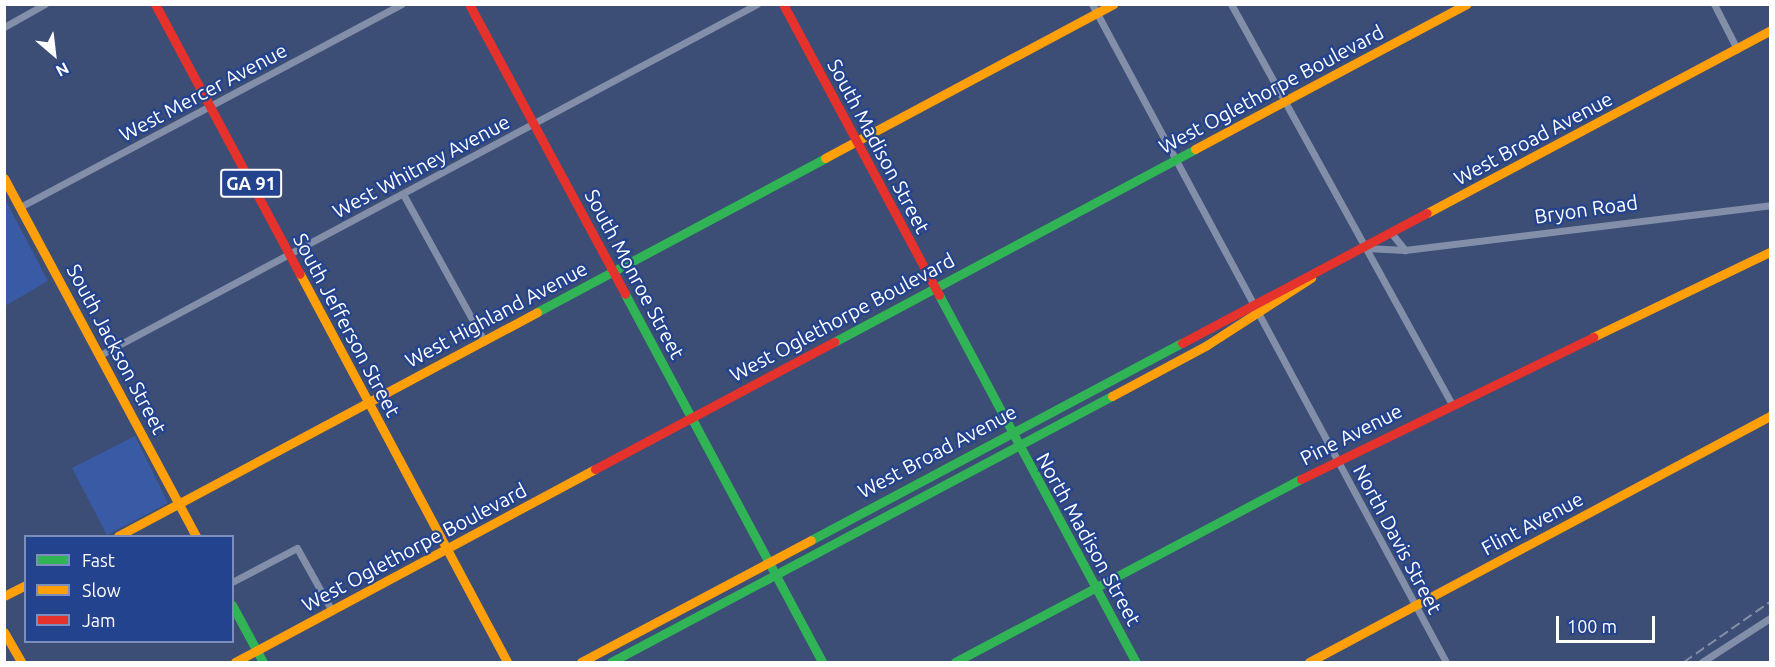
<!DOCTYPE html>
<html>
<head>
<meta charset="utf-8">
<style>
  body { margin:0 }
  #map { position:relative; width:1775px; height:667px; overflow:hidden; background:#3c4d76; font-family:Ubuntu,sans-serif }
  div>[style] { position:absolute }
  .green>* { inset:0; background:#395aa4 }
  .street>* { height:7px; margin:-3.5px; padding:0 3.5px; transform-origin:3.5px; border-radius:3.5px; background:#838fa9 }
  .fast>* { height:9px; margin:-4.5px; padding:0 4.5px; transform-origin:4.5px; border-radius:4.5px; background:#30b455 }
  .slow>* { height:9px; margin:-4.5px; padding:0 4.5px; transform-origin:4.5px; border-radius:4.5px; background:#ff9f0a }
  .jam>* { height:9px; margin:-4.5px; padding:0 4.5px; transform-origin:4.5px; border-radius:4.5px; background:#e5322d }
  .rail>* { height:2px; margin-top:-1px; transform-origin:0; background:repeating-linear-gradient(90deg,#838ea9 0 10px,transparent 0 14.5px) }
  span { translate:-50% -50%; white-space:nowrap; text-align:center; line-height:1.15; -webkit-text-stroke:4.5px #24438e; paint-order:stroke }
  .shield-label span { padding:2px 4px; background:#24438e; border:2px solid; border-radius:4px; -webkit-text-stroke-width:0 }
  .shield-label { font-size:18px; color:#fff; font-weight:700 }
  .street-label { font-size:20px; color:#fff }
  .frame { position:absolute; inset:0; border:6px solid #fff; pointer-events:none }
  .legend { position:absolute; left:24px; top:535px; width:210px; height:108px; box-sizing:border-box; background:#24438e; border:2px solid #7c8ebb; margin:0; padding:8px 10px; list-style:none; font-size:18px; color:#fff }
  .legend li { display:flex; align-items:center; gap:12px; height:30px }
  .legend b { width:30px; border:2px solid #7c8ebb }
  .north { position:absolute; left:24px; top:24px; width:60px; height:60px; -webkit-text-stroke:4px #24438e; paint-order:stroke; rotate:152deg; font-size:16px; font-weight:700; line-height:24px; text-align:center; color:#fff }
  .north::after { content:''; display:block; margin:auto; width:21px; height:27px; background:#fff; clip-path:polygon(50% 0,100% 100%,50% 72%,0 100%) }
  .scale { position:absolute; left:1556px; top:616px; width:99px; height:27px; box-sizing:border-box; border:3px solid #fff; border-top:0; padding-left:8px; font-size:18px; line-height:21px; white-space:nowrap; color:#fff; -webkit-text-stroke:4px #24438e; paint-order:stroke }
</style>
</head>
<body>
<div id="map">
  <div class="green">
    <div style="clip-path:polygon(5px 199px,48px 281px,5px 306px,4px 306px)"></div>
    <div style="clip-path:polygon(135px 436px,168px 503px,107px 535px,72px 468px)"></div>
  </div>
  <div class="street">
    <div style="left:1092px;top:4px;width:747px;rotate:61.72deg"></div>
    <div style="left:1231px;top:4px;width:457px;rotate:61.1deg"></div>
    <div style="left:1714px;top:4px;width:51px;rotate:62.9deg"></div>
    <div style="left:4px;top:27px;width:47px;rotate:-29.3deg"></div>
    <div style="left:403px;top:194px;width:168px;rotate:61.1deg"></div>
    <div style="left:20px;top:207px;width:432px;rotate:-28deg"></div>
    <div style="left:1392px;top:234px;width:21px;rotate:51deg"></div>
    <div style="left:1366px;top:248px;width:39px;rotate:3deg"></div>
    <div style="left:1405px;top:250px;width:368px;rotate:-7deg"></div>
    <div style="left:100px;top:355px;width:745px;rotate:-28.11deg"></div>
    <div style="left:232px;top:582px;width:73px;rotate:-27.6deg"></div>
    <div style="left:297px;top:548px;width:72px;rotate:60.9deg"></div>
    <div style="left:1702px;top:662px;width:81px;rotate:-32.9deg"></div>
  </div>
  <div class="fast">
    <div style="left:625px;top:294px;width:417px;rotate:61.8deg"></div>
    <div style="left:939px;top:295px;width:417px;rotate:61.8deg"></div>
    <div style="left:537px;top:312px;width:327px;rotate:-28.1deg"></div>
    <div style="left:834px;top:342px;width:409px;rotate:-28.1deg"></div>
    <div style="left:811px;top:540px;width:420px;rotate:-28deg"></div>
    <div style="left:232px;top:605px;width:65px;rotate:61.5deg"></div>
    <div style="left:611px;top:662px;width:567px;rotate:-27.97deg"></div>
    <div style="left:955px;top:662px;width:391px;rotate:-27.9deg"></div>
  </div>
  <div class="slow">
    <div style="left:1195px;top:149px;width:308px;rotate:-28.1deg"></div>
    <div style="left:825px;top:158px;width:327px;rotate:-28.1deg"></div>
    <div style="left:4px;top:178px;width:406px;rotate:61.8deg"></div>
    <div style="left:1427px;top:213px;width:388px;rotate:-28deg"></div>
    <div style="left:300px;top:274px;width:440px;rotate:61.9deg"></div>
    <div style="left:1593px;top:337px;width:196px;rotate:-25.7deg"></div>
    <div style="left:1112px;top:396px;width:108px;rotate:-28.2deg"></div>
    <div style="left:1207px;top:345px;width:124px;rotate:-32.8deg"></div>
    <div style="left:118px;top:536px;width:475px;rotate:-28.1deg"></div>
    <div style="left:4px;top:596px;width:25px;rotate:-27deg"></div>
    <div style="left:4px;top:632px;width:34px;rotate:60deg"></div>
    <div style="left:235px;top:662px;width:408px;rotate:-28.2deg"></div>
    <div style="left:581px;top:662px;width:260px;rotate:-27.9deg"></div>
    <div style="left:1309px;top:662px;width:523px;rotate:-28.09deg"></div>
  </div>
  <div class="jam">
    <div style="left:155px;top:4px;width:306px;rotate:61.8deg"></div>
    <div style="left:469px;top:4px;width:329px;rotate:61.7deg"></div>
    <div style="left:783px;top:4px;width:330px;rotate:61.8deg"></div>
    <div style="left:1182px;top:343px;width:277px;rotate:-28deg"></div>
    <div style="left:595px;top:469px;width:271px;rotate:-28deg"></div>
    <div style="left:1301px;top:479px;width:325px;rotate:-25.9deg"></div>
  </div>
  <div class="rail">
    <div style="left:1684px;top:662px;width:105px;rotate:-34.9deg"></div>
  </div>
  <div class="shield-label">
    <span style="left:251px;top:183px">GA 91</span>
  </div>
  <div class="street-label">
    <span style="left:1271px;top:89px;rotate:-28deg">West Oglethorpe Boulevard</span>
    <span style="left:203px;top:92px;rotate:-28deg">West Mercer Avenue</span>
    <span style="left:1533px;top:138px;rotate:-28deg">West Broad Avenue</span>
    <span style="left:879px;top:146px;rotate:62deg">South Madison Street</span>
    <span style="left:421px;top:166px;rotate:-28deg">West Whitney Avenue</span>
    <span style="left:1586px;top:209px;rotate:-8deg">Bryon Road</span>
    <span style="left:635px;top:274px;rotate:62deg">South Monroe Street</span>
    <span style="left:496px;top:314px;rotate:-28deg">West Highland Avenue</span>
    <span style="left:842px;top:317px;rotate:-28deg">West Oglethorpe Boulevard</span>
    <span style="left:347px;top:325px;rotate:62deg">South Jefferson Street</span>
    <span style="left:117px;top:349px;rotate:62deg">South Jackson Street</span>
    <span style="left:1351px;top:434px;rotate:-27deg">Pine Avenue</span>
    <span style="left:937px;top:451px;rotate:-28deg">West Broad Avenue</span>
    <span style="left:1532px;top:523px;rotate:-28deg">Flint Avenue</span>
    <span style="left:1089px;top:539px;rotate:61deg">North Madison Street</span>
    <span style="left:1398px;top:539px;rotate:62deg">North Davis Street</span>
    <span style="left:414px;top:547px;rotate:-28deg">West Oglethorpe Boulevard</span>
  </div>
  <div class="frame"></div>
  <ul class="legend">
  <li><b style="height:8px;background:#30b455"></b>Fast</li>
  <li><b style="height:8px;background:#ff9f0a"></b>Slow</li>
  <li><b style="height:8px;background:#e5322d"></b>Jam</li>
  </ul>
  <div class="north">N</div>
  <div class="scale">100 m</div>
</div>
</body>
</html>
